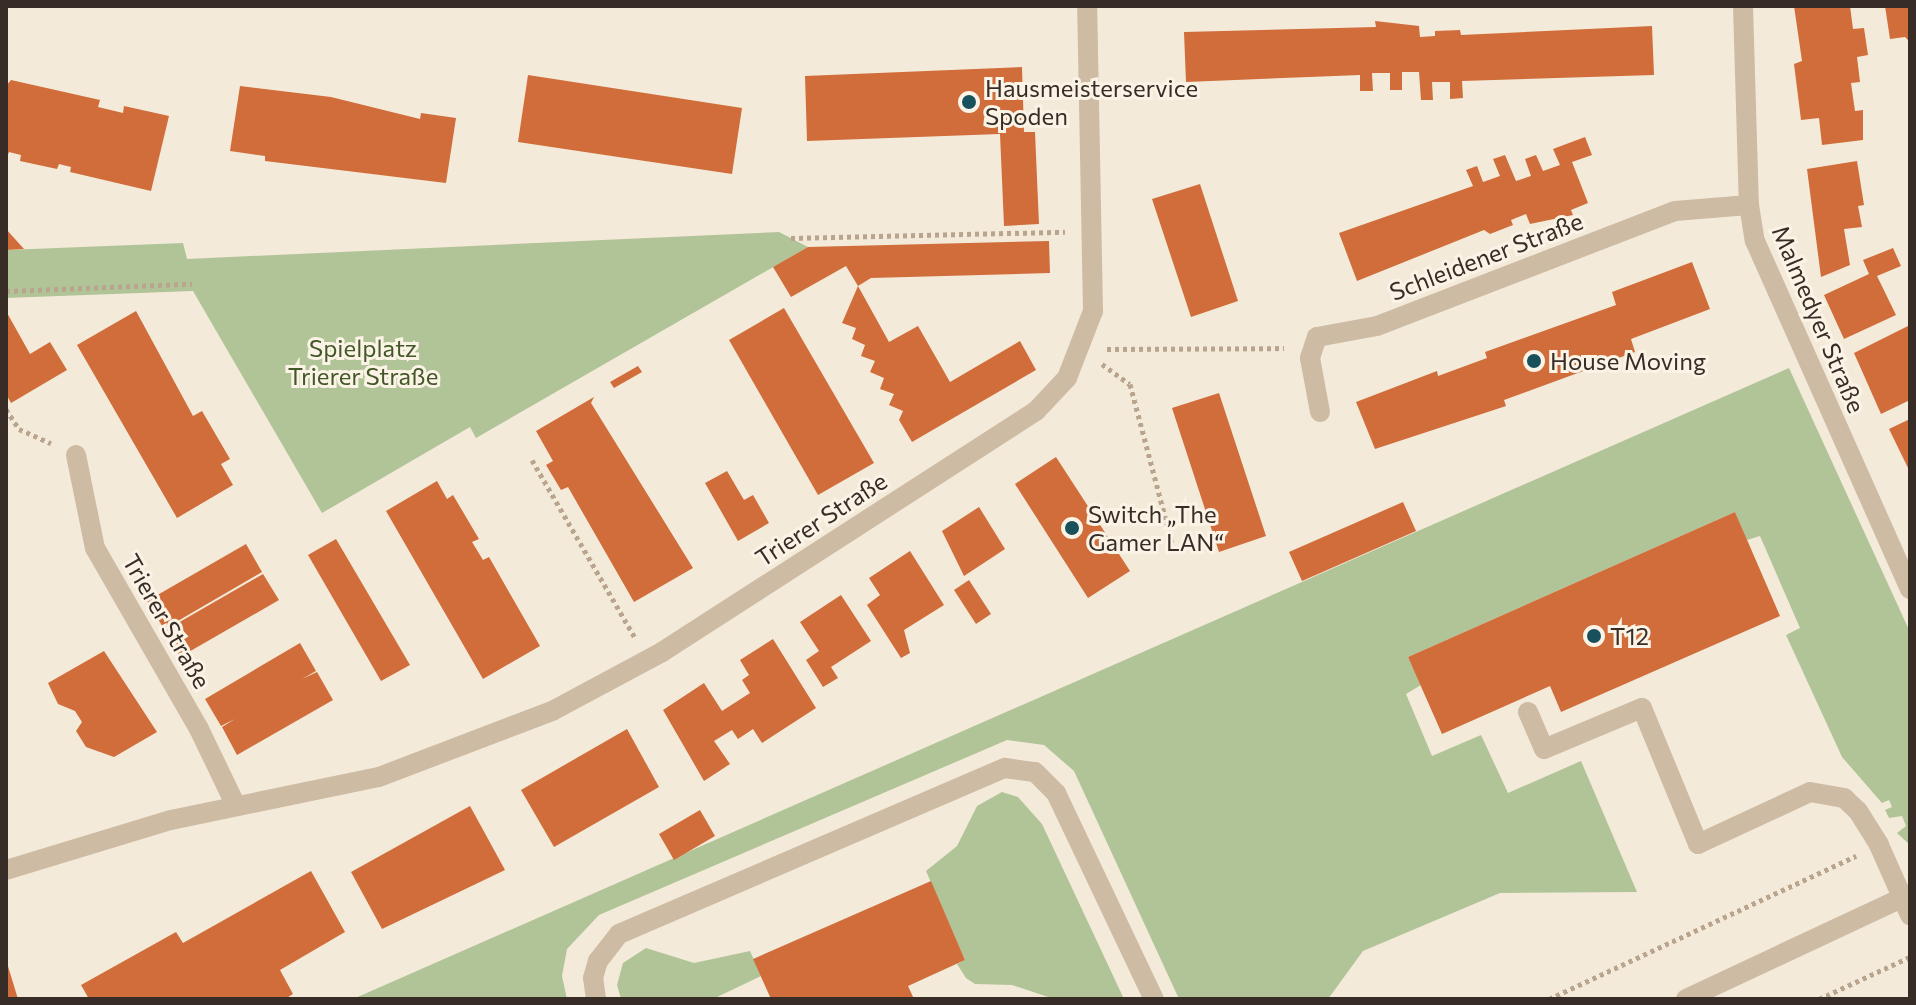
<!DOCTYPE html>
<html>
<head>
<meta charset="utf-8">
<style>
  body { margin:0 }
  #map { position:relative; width:1916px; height:1005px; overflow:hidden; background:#f4ead9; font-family:Commissioner,sans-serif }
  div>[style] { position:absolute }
  .green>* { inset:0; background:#b1c498 }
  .building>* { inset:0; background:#d06d3a }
  .path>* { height:5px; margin-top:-2.5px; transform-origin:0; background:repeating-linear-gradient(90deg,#b9a58e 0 4px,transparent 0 8px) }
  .service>* { height:20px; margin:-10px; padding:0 10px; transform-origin:10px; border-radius:10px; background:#cdbba4 }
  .minor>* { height:20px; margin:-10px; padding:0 10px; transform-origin:10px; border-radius:10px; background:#cdbba4 }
  .dots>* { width:22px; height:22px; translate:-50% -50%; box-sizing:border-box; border:4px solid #fbf3e6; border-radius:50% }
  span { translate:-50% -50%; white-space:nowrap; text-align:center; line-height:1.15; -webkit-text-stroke:6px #fbf3e6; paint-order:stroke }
  .poi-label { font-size:24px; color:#372d26 }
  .left { translate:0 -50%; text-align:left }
  .street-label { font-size:24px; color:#372d26 }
  .park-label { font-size:24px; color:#425828 }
  .frame { position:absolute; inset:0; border:8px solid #372d26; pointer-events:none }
</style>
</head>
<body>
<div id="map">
  <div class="green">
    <div style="clip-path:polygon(779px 232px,808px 247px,476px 438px,470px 427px,322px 513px,193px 291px,6px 298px,6px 250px,183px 243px,187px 259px)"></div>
    <div style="clip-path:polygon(1789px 368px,1910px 632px,1910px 845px,1897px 833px,1906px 826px,1902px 816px,1889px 818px,1885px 810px,1892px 807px,1889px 800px,1882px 803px,1842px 757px,1786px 635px,1800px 628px,1760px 536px,1747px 540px,1735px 512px,1408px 657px,1421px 685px,1406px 694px,1432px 756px,1481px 735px,1508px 793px,1581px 761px,1637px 892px,1500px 893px,1363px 951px,1328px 999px,1179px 999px,1074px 771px,1044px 745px,1007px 740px,599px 915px,567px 949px,562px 976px,567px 999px,353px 999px)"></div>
    <div style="clip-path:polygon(1002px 792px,1018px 797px,1042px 824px,1124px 999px,1054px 999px,1012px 985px,975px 984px,966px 978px,957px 964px,965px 960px,926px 871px,957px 846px,977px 806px)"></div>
    <div style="clip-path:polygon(646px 948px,694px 963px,750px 951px,761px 976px,713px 999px,621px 999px,617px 985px,623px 963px)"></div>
  </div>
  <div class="building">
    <div style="clip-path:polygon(1794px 6px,1850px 6px,1853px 29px,1864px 28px,1868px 55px,1857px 57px,1860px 82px,1851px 83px,1855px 111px,1863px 110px,1863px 140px,1822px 145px,1819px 118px,1801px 120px,1794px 64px,1802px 61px)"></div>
    <div style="clip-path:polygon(1885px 6px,1910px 6px,1910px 42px,1905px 37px,1890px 39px)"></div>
    <div style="clip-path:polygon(1375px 21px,1419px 26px,1420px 37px,1435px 36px,1435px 31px,1460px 30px,1461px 35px,1652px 26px,1654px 75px,1462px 81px,1463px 98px,1450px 99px,1450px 82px,1432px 82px,1433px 100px,1421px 100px,1419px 72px,1402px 72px,1402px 90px,1390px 90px,1390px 73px,1372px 73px,1373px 91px,1360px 91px,1360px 75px,1186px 82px,1184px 32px,1376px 27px)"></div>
    <div style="clip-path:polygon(1022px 67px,1024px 132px,1035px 132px,1039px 224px,1004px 226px,1000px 134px,807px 141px,805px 76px)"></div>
    <div style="clip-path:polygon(528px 75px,742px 108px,732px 174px,518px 142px)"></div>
    <div style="clip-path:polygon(11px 80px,100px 100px,98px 107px,123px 113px,124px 106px,169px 116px,151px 191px,70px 172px,71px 167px,59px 164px,57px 169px,20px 161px,21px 155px,9px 152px,6px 159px,6px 86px)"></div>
    <div style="clip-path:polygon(240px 86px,331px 97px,420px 119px,421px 113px,456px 118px,446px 183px,265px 161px,265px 156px,230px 151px)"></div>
    <div style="clip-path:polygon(1585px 137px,1592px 155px,1572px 162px,1588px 203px,1571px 210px,1573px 215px,1530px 224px,1526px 214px,1511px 220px,1513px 225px,1490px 234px,1484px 230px,1357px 281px,1339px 233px,1473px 186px,1466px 170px,1477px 166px,1483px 182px,1500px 176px,1493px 159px,1505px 155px,1516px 181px,1531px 176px,1525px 159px,1536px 155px,1543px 171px,1560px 165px,1553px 149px)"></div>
    <div style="clip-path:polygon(1857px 161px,1864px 205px,1858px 206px,1862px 227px,1844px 229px,1850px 265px,1821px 277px,1807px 169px)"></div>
    <div style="clip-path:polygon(1200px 184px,1238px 301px,1191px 317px,1152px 199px)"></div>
    <div style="clip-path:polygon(6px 229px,24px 249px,6px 250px)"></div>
    <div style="clip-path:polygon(1049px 241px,1050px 273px,871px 278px,858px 286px,846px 266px,791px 297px,773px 267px,808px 247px)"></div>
    <div style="clip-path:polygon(1893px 248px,1901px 266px,1877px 276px,1896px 315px,1844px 339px,1824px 295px,1869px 274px,1863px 260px)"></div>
    <div style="clip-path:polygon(1692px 262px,1710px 309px,1631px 339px,1635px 352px,1504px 400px,1506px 406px,1375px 449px,1356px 402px,1437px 371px,1438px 376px,1487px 358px,1485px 352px,1616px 305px,1612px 292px)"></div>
    <div style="clip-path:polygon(858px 286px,889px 342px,918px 326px,950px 382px,1020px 341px,1036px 370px,912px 442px,899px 420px,903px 411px,889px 405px,894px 394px,880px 389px,884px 378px,870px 372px,875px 361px,861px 356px,865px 345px,852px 339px,856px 328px,842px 323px)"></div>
    <div style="clip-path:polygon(784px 308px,874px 463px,818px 495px,729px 340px)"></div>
    <div style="clip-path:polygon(6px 311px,30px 354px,50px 342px,67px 370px,11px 403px,6px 394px)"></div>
    <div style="clip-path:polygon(136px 311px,193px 416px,202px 411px,230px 459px,221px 464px,233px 485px,177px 518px,77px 345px)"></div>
    <div style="clip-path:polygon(1910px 325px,1910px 400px,1881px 414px,1854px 353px)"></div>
    <div style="clip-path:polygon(638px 366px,642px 372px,614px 388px,610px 382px)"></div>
    <div style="clip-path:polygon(1219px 393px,1266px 536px,1219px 552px,1172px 408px)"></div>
    <div style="clip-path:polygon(594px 397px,591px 403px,693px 568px,634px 602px,568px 487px,561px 490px,546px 465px,553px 461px,536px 431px)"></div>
    <div style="clip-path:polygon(1910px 419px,1910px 472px,1889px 429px)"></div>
    <div style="clip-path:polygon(1056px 457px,1130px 571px,1088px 598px,1015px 484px)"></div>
    <div style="clip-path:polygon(727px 471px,744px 500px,753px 495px,769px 523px,738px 541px,705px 483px)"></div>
    <div style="clip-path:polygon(437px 481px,447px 499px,453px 495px,479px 539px,472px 542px,483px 560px,489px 557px,540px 646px,483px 679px,386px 511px)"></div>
    <div style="clip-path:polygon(1403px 502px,1416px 531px,1302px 581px,1289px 552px)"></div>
    <div style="clip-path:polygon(979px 507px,1005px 549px,964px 576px,942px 531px)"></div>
    <div style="clip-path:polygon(1735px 512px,1780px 616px,1561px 712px,1550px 686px,1442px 734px,1408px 657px)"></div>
    <div style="clip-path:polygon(336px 539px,410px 665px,381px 681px,308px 555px)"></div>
    <div style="clip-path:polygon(246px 544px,262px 572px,164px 629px,147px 601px)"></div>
    <div style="clip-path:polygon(910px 551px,944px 605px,904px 630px,910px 653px,901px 658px,867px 605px,880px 595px,869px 578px)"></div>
    <div style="clip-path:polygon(263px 574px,279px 600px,180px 657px,164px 631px)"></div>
    <div style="clip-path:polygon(969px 580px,991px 614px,976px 624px,954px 590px)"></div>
    <div style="clip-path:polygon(841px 595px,871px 641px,831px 667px,838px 678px,823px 687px,806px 660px,819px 651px,800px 622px)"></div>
    <div style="clip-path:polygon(773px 639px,816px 708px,762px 743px,753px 729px,738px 739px,732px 730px,714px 741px,730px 764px,704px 781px,663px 710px,704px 683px,722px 711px,750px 693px,742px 680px,749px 675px,740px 660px)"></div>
    <div style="clip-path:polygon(300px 643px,316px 671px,302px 679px,317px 672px,333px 700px,237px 755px,222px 727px,235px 719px,221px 726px,205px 699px)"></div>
    <div style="clip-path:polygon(104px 651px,157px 732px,114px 757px,86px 747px,76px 731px,82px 722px,75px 711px,58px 704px,48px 683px)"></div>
    <div style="clip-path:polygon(627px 729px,659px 787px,554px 847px,521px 790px)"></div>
    <div style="clip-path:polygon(470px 806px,505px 870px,382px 929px,351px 872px)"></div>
    <div style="clip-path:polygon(700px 810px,715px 836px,674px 860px,659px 834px)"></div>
    <div style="clip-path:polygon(311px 871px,345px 932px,280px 970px,293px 994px,285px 999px,89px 999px,81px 985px,176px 932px,183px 943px)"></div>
    <div style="clip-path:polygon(931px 881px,965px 960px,908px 986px,914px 999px,771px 999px,753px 959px)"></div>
    <div style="clip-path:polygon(6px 963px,7px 963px,18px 999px,6px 999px)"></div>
  </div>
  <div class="path">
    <div style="left:791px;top:238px;width:274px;rotate:-1.3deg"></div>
    <div style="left:6px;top:291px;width:186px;rotate:-2.2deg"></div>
    <div style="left:1107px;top:349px;width:177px;rotate:-0.3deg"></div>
    <div style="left:1102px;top:364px;width:34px;rotate:36deg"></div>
    <div style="left:1130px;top:384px;width:172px;rotate:75.2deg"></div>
    <div style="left:6px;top:409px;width:24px;rotate:57deg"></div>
    <div style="left:19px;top:429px;width:35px;rotate:24deg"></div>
    <div style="left:532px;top:460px;width:206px;rotate:59.9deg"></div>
    <div style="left:1549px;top:999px;width:339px;rotate:-25deg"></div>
    <div style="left:1819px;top:999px;width:100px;rotate:-24.8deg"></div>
  </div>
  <div class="service">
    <div style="left:1528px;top:712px;width:40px;rotate:66.6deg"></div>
    <div style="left:1544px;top:749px;width:106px;rotate:-22.7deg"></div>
    <div style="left:1642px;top:708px;width:147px;rotate:67.6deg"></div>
    <div style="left:1698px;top:844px;width:123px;rotate:-24.9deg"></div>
    <div style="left:1810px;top:792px;width:35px;rotate:10deg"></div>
    <div style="left:1844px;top:798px;width:19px;rotate:43deg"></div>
    <div style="left:1858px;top:811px;width:40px;rotate:58deg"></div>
    <div style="left:1879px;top:845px;width:77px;rotate:66.1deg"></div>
    <div style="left:596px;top:999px;width:21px;rotate:-98deg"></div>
    <div style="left:593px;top:978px;width:18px;rotate:-74deg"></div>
    <div style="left:598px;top:961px;width:34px;rotate:-52deg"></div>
    <div style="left:619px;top:934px;width:420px;rotate:-23.3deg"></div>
    <div style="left:1005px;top:768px;width:30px;rotate:8deg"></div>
    <div style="left:1035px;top:772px;width:30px;rotate:45deg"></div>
    <div style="left:1056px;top:793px;width:228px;rotate:64.6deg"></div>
    <div style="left:1686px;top:999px;width:247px;rotate:-25.1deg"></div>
  </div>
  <div class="minor">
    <div style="left:1743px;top:6px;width:199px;rotate:88.3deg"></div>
    <div style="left:1749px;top:205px;width:36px;rotate:81deg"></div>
    <div style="left:1755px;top:241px;width:381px;rotate:66deg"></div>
    <div style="left:1320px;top:412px;width:55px;rotate:-100.5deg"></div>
    <div style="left:1310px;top:358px;width:22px;rotate:-72deg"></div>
    <div style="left:1317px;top:337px;width:61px;rotate:-10.4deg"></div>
    <div style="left:1377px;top:326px;width:319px;rotate:-21.1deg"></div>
    <div style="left:1675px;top:211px;width:74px;rotate:-4.6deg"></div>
    <div style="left:76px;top:455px;width:95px;rotate:78.5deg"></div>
    <div style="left:95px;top:548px;width:209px;rotate:60.1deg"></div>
    <div style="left:199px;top:729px;width:85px;rotate:64.3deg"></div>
    <div style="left:6px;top:870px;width:172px;rotate:-16.9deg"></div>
    <div style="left:171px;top:820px;width:212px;rotate:-11.7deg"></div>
    <div style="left:379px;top:777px;width:187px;rotate:-20.9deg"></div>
    <div style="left:554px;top:710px;width:123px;rotate:-28.2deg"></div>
    <div style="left:662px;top:652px;width:445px;rotate:-32.8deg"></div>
    <div style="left:1036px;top:411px;width:45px;rotate:-46.8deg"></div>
    <div style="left:1067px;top:378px;width:72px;rotate:-68.8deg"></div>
    <div style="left:1093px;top:311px;width:305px;rotate:-91.1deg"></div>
  </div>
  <div class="dots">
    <div style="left:969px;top:102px;background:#18515c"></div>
    <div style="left:1534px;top:361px;background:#18515c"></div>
    <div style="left:1072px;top:528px;background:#18515c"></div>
    <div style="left:1594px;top:636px;background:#18515c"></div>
  </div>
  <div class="poi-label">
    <span class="left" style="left:985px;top:102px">Hausmeisterservice<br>Spoden</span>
    <span class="left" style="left:1550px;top:361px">House Moving</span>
    <span class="left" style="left:1088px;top:528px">Switch „The<br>Gamer LAN“</span>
    <span class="left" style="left:1610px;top:636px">T12</span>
  </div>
  <div class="street-label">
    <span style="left:1486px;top:256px;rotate:-21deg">Schleidener Straße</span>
    <span style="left:1819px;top:319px;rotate:67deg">Malmedyer Straße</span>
    <span style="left:821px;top:519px;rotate:-33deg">Trierer Straße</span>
    <span style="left:167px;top:621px;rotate:60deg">Trierer Straße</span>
  </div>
  <div class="park-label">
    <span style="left:363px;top:362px">Spielplatz<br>Trierer Straße</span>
  </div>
  <div class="frame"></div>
</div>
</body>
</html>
